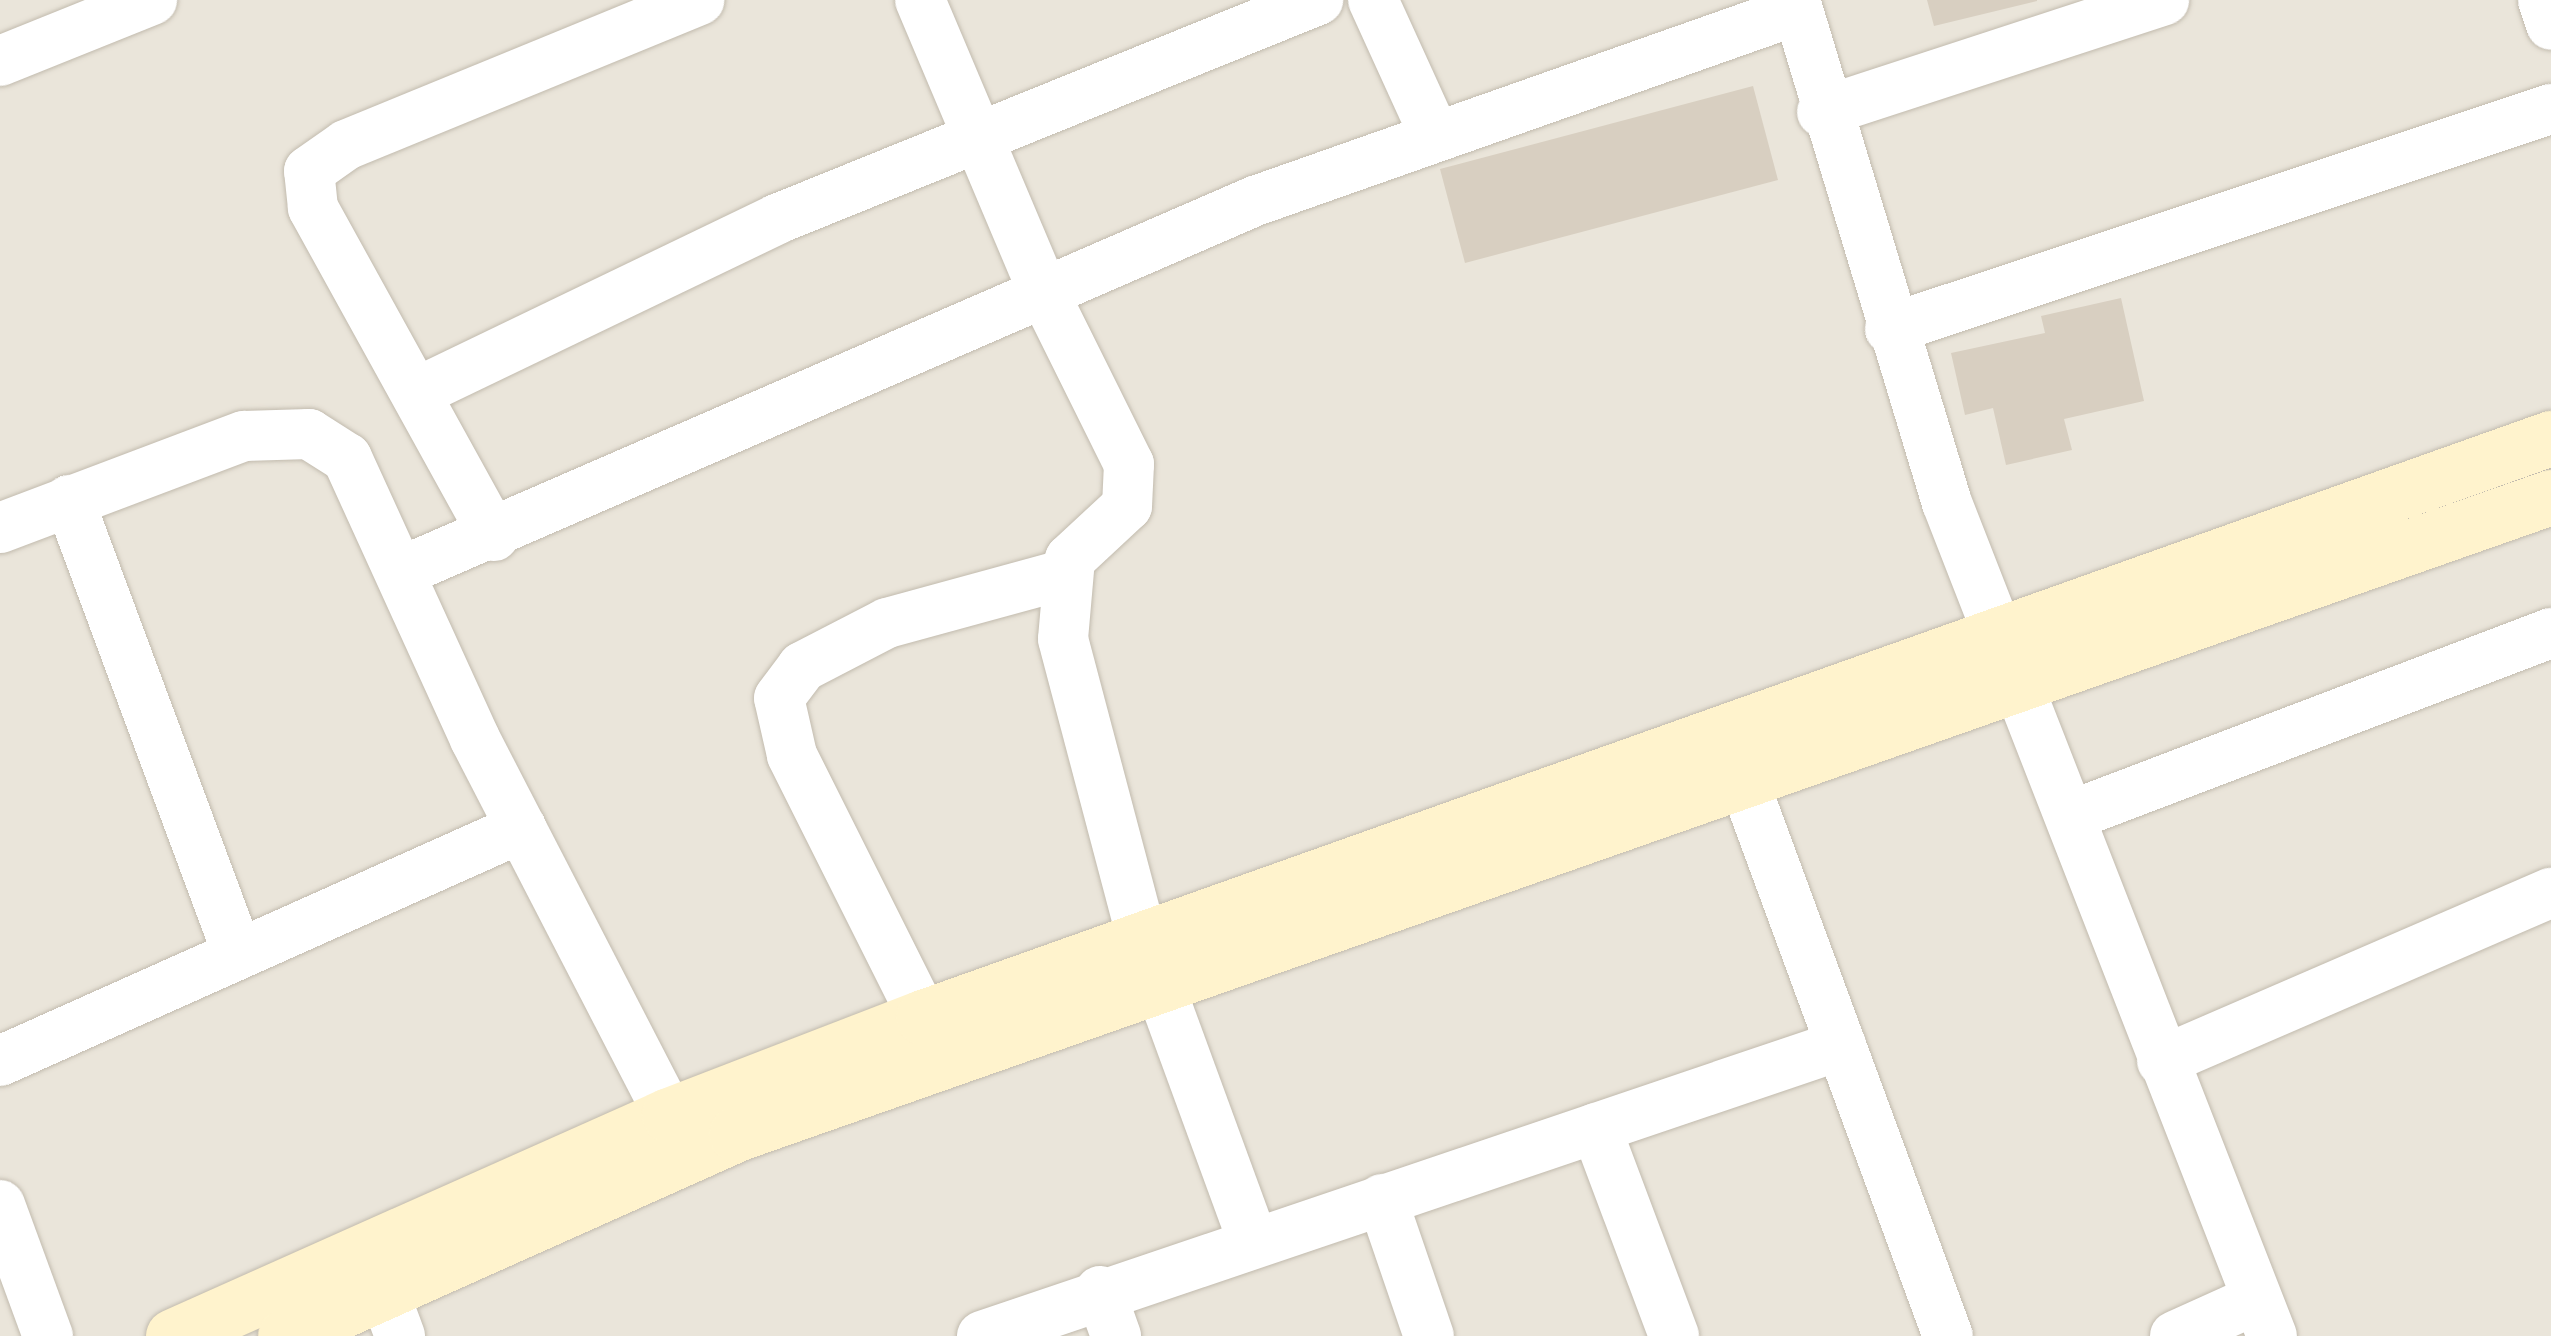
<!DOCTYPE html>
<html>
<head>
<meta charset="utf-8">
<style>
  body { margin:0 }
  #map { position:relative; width:2551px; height:1336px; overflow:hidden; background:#f6f3ec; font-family:Figtree,sans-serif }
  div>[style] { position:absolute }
  .residential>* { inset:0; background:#eae5da }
  .building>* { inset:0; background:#d8cfc1 }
  .roads { filter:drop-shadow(0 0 2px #c2bbae) drop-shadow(0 0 2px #c2bbae) }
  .street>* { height:50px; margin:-25px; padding:0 25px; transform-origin:25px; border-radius:25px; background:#fff }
  .secondary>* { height:55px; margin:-27.5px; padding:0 27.5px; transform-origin:27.5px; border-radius:27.5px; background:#fff3cd }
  span { translate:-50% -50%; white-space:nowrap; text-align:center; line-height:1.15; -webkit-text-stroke:8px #fff; paint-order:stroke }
</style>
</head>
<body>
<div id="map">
  <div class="residential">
    <div style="clip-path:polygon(0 0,2551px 0,2551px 1336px,0 1336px)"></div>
  </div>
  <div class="building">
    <div style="clip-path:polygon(1927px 0,2037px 0,2037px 1px,1934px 26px)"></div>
    <div style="clip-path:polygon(1753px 86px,1778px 180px,1465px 263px,1440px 169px)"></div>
    <div style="clip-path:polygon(2121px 298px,2144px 401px,2064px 419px,2072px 450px,2006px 465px,1993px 408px,1965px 415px,1951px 353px,2045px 333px,2041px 316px)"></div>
  </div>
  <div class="roads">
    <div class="street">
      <div style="left:920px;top:0;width:311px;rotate:67.1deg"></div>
      <div style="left:1041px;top:287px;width:198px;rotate:63.6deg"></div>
      <div style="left:1129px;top:464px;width:42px;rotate:92.7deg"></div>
      <div style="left:1127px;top:506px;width:78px;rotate:137.1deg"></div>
      <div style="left:1070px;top:559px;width:80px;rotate:95deg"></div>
      <div style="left:1063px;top:639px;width:309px;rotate:75.2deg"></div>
      <div style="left:1142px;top:938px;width:323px;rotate:69.9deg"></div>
      <div style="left:1373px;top:0;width:147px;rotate:65.5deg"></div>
      <div style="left:1795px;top:0;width:525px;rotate:73.19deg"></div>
      <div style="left:1947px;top:503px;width:894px;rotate:68.69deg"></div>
      <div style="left:2543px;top:0;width:26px;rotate:72deg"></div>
      <div style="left:0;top:61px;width:164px;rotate:-21.9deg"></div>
      <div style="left:1822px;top:112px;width:360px;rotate:-18.1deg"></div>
      <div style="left:1890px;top:329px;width:697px;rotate:-18.41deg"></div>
      <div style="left:418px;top:392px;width:399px;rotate:-25.7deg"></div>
      <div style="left:777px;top:219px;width:584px;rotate:-22.04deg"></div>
      <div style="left:69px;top:500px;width:484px;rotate:69.6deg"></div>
      <div style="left:0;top:528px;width:261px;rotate:-20.7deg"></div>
      <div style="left:244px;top:436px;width:65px;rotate:-1.8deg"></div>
      <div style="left:309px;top:434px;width:45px;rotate:32.3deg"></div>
      <div style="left:347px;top:458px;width:309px;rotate:65.5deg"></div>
      <div style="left:475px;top:739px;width:423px;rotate:62.7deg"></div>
      <div style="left:494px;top:536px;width:375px;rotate:-118.9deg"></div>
      <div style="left:313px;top:208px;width:37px;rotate:-96deg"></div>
      <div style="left:309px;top:171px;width:45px;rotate:-35.1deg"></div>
      <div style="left:346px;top:145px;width:382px;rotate:-22.3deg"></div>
      <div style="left:405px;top:570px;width:927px;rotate:-23.47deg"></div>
      <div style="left:1255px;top:201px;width:575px;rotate:-19.41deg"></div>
      <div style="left:1745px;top:785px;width:587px;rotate:69.78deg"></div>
      <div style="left:2070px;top:816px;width:515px;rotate:-20.83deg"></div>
      <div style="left:923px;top:1017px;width:293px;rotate:-116.6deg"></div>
      <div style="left:792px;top:755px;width:58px;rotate:-102.8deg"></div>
      <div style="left:779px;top:698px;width:39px;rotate:-53deg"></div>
      <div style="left:802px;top:667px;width:96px;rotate:-27.4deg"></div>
      <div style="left:887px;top:623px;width:186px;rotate:-15.3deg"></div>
      <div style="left:0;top:1061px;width:571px;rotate:-24.09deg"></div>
      <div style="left:2162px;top:1061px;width:424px;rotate:-23.4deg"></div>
      <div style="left:1596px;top:1128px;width:222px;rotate:69.4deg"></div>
      <div style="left:1382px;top:1199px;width:145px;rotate:71.1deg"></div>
      <div style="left:0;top:1205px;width:140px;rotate:69.9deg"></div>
      <div style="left:383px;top:1290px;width:49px;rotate:69.7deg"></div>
      <div style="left:1100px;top:1291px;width:48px;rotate:70.4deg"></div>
      <div style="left:982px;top:1336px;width:907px;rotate:-18.71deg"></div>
      <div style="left:2175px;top:1336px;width:88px;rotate:-24.2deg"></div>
    </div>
    <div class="secondary">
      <div style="left:173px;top:1336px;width:543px;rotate:-24.02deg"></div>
      <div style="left:669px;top:1115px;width:272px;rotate:-21.1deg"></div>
      <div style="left:923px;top:1017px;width:1728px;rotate:-19.58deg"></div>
      <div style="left:285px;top:1336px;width:494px;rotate:-24.1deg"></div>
      <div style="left:736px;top:1134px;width:1924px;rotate:-19.34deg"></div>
    </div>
  </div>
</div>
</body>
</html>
